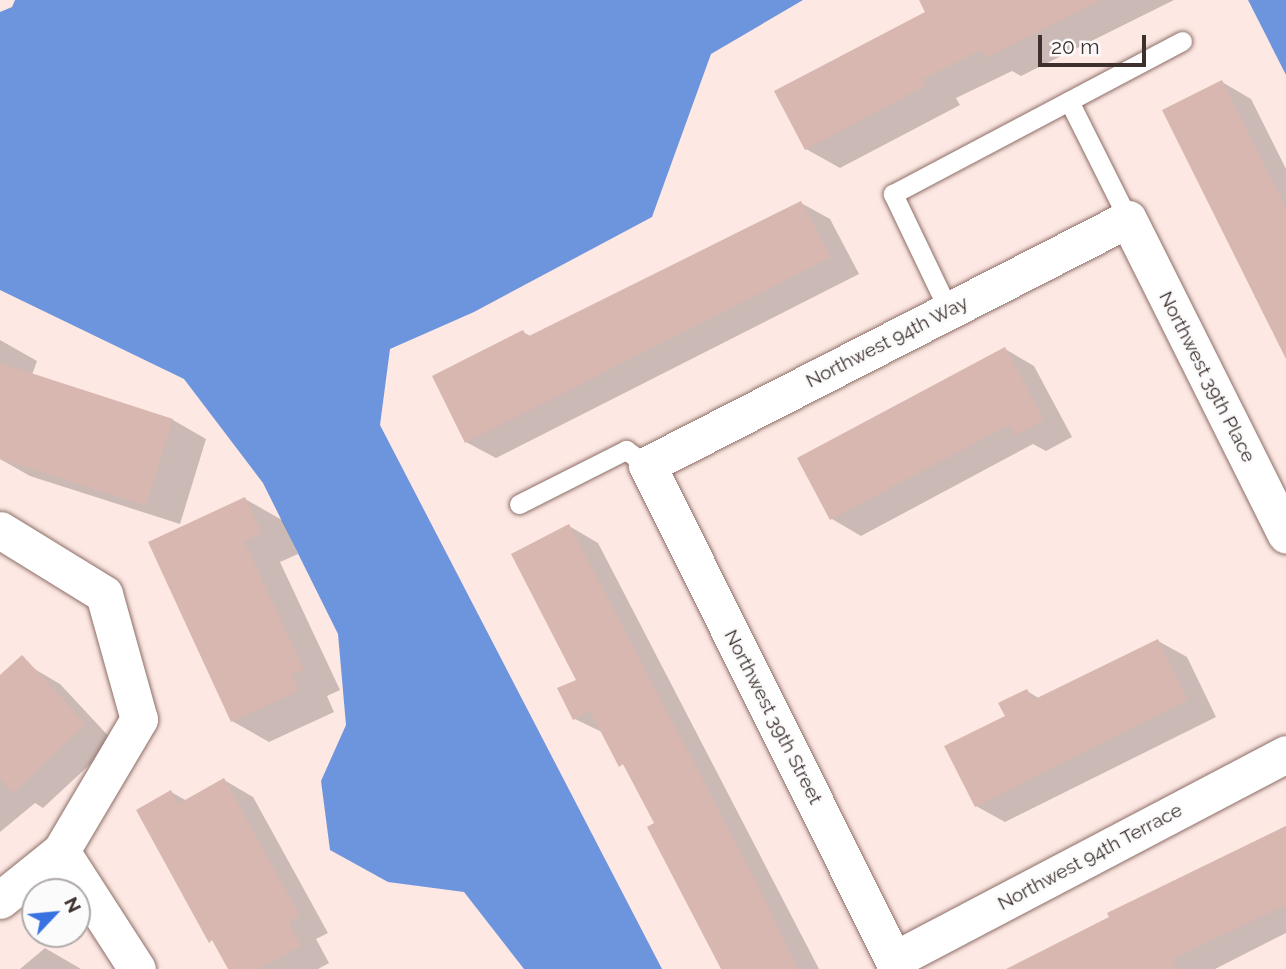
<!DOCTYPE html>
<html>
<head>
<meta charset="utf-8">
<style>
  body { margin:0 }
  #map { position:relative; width:1286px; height:969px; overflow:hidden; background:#fde8e3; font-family:Raleway,sans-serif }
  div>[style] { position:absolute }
  .water>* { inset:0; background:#6d95de }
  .shadow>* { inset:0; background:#0003 }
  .building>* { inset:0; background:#d7b7af }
  .roads { filter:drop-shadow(0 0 2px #8c6e67) drop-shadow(0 0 2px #8c6e67) }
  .lane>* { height:19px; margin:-9.5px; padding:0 9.5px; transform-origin:9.5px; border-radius:9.5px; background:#fff }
  .street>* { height:37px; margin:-18.5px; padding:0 18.5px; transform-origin:18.5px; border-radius:18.5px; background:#fff }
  span { translate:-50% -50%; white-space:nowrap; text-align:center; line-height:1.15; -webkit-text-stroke:5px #fbfbfb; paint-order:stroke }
  .street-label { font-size:19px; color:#3d302d }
  .north { position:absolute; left:21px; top:878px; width:70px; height:70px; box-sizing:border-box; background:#fbfbfb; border:2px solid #afaaa9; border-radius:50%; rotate:64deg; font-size:19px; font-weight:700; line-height:28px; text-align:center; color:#3d302d }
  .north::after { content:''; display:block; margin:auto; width:24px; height:32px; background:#3872e1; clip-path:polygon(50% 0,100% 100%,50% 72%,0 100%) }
  .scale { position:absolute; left:1038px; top:35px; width:108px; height:32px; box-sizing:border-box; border:4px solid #3d302d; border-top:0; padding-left:9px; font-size:21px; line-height:24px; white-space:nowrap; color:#3d302d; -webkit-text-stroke:5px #fbfbfb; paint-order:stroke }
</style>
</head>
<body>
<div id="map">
  <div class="water">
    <div style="clip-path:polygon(15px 0,803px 0,711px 54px,652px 217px,474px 312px,390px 349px,380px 425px,662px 969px,524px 969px,464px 892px,388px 882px,330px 850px,321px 781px,346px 725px,338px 634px,263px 483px,184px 379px,0 290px,0 12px,12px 7px)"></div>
    <div style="clip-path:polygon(1248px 0,1286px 0,1286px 75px)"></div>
  </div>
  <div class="shadow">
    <div style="clip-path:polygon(921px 0,1174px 0,1021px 76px,1012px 71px,956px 98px,960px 105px,840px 168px,806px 149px,927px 13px)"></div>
    <div style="clip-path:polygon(1222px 82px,1251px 99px,1286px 169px,1286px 349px)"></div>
    <div style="clip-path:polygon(801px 203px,830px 219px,859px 274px,496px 458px,466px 442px,523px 332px,532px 337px)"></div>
    <div style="clip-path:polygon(0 340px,37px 361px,32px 375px,173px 420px,206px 439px,180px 524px,30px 476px,0 459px)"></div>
    <div style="clip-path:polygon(1005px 349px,1034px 366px,1072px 437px,1046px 451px,1033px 444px,861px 536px,832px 519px,799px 458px)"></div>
    <div style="clip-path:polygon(245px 499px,282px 520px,298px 554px,280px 562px,340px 690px,327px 696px,334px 712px,269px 742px,232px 721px)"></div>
    <div style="clip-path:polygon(569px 526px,598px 543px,819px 969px,722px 969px,657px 824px,606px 734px,575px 719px,578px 680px)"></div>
    <div style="clip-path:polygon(1158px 641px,1187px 657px,1216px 717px,1005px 822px,976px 806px,1027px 691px,1040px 699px)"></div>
    <div style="clip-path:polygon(31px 667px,60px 684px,114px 742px,43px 808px,35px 803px,0 832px,0 692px)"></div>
    <div style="clip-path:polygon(224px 780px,253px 797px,328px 933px,316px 939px,329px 963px,318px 969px,230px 969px,171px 792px,187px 801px)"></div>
    <div style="clip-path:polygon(1286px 826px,1286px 933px,1215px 969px,1009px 969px)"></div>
    <div style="clip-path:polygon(45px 948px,81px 969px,20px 969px)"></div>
  </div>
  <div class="building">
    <div style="clip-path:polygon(919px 0,1101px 0,986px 58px,982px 50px,923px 79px,927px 85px,805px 150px,774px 91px,925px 12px)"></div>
    <div style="clip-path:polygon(1222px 80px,1286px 208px,1286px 359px,1162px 110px)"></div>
    <div style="clip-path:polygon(801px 201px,831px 257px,465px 443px,432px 376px,523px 330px,527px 337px)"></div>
    <div style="clip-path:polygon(1005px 347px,1044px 420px,1015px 436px,1009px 425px,830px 520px,797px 458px)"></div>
    <div style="clip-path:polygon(0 363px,173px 419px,146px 506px,0 459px)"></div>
    <div style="clip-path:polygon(245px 497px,262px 533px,244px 541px,304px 669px,292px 675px,299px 691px,231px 722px,148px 542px)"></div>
    <div style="clip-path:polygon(569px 524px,759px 887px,798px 969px,721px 969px,647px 827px,654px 823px,623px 764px,619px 767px,590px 711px,573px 720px,557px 688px,576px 680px,511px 554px)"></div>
    <div style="clip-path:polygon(1158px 639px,1188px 700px,975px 807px,944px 746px,1005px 716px,998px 703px,1027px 689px,1033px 700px)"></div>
    <div style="clip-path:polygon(22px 655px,86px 724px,13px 793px,0 779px,0 675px)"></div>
    <div style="clip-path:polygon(224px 778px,300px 916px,289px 922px,301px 946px,259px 969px,228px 969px,212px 940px,209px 943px,136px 810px,171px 790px,178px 804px)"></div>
    <div style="clip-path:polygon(1286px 826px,1286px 905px,1172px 959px,1177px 969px,1006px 969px,1109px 917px,1107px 913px)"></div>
  </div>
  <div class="roads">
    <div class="lane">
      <div style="left:1069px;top:101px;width:132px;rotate:63.4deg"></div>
      <div style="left:949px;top:311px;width:130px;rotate:-115.6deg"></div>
      <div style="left:893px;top:194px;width:327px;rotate:-27.9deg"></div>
      <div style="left:519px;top:504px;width:120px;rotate:-26.8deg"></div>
      <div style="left:626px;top:450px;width:26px;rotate:36deg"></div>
    </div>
    <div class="street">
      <div style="left:0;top:530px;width:122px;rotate:31.6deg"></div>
      <div style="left:104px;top:594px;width:130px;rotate:74.4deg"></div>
      <div style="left:139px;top:719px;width:153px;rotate:120.6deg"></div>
      <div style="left:61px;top:851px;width:140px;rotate:57.2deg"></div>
      <div style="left:0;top:900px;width:78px;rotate:-38.8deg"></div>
      <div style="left:894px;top:960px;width:443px;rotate:-27.7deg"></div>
      <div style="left:898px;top:969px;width:563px;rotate:-116.47deg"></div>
      <div style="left:647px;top:465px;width:540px;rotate:-27.09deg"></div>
      <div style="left:1128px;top:219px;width:353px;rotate:63.4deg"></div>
    </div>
  </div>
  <div class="street-label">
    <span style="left:887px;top:342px;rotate:-27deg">Northwest 94th Way</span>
    <span style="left:1207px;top:377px;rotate:63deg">Northwest 39th Place</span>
    <span style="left:773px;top:717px;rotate:63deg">Northwest 39th Street</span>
    <span style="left:1090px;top:857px;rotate:-28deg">Northwest 94th Terrace</span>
  </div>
  <div class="north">N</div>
  <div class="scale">20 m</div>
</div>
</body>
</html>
